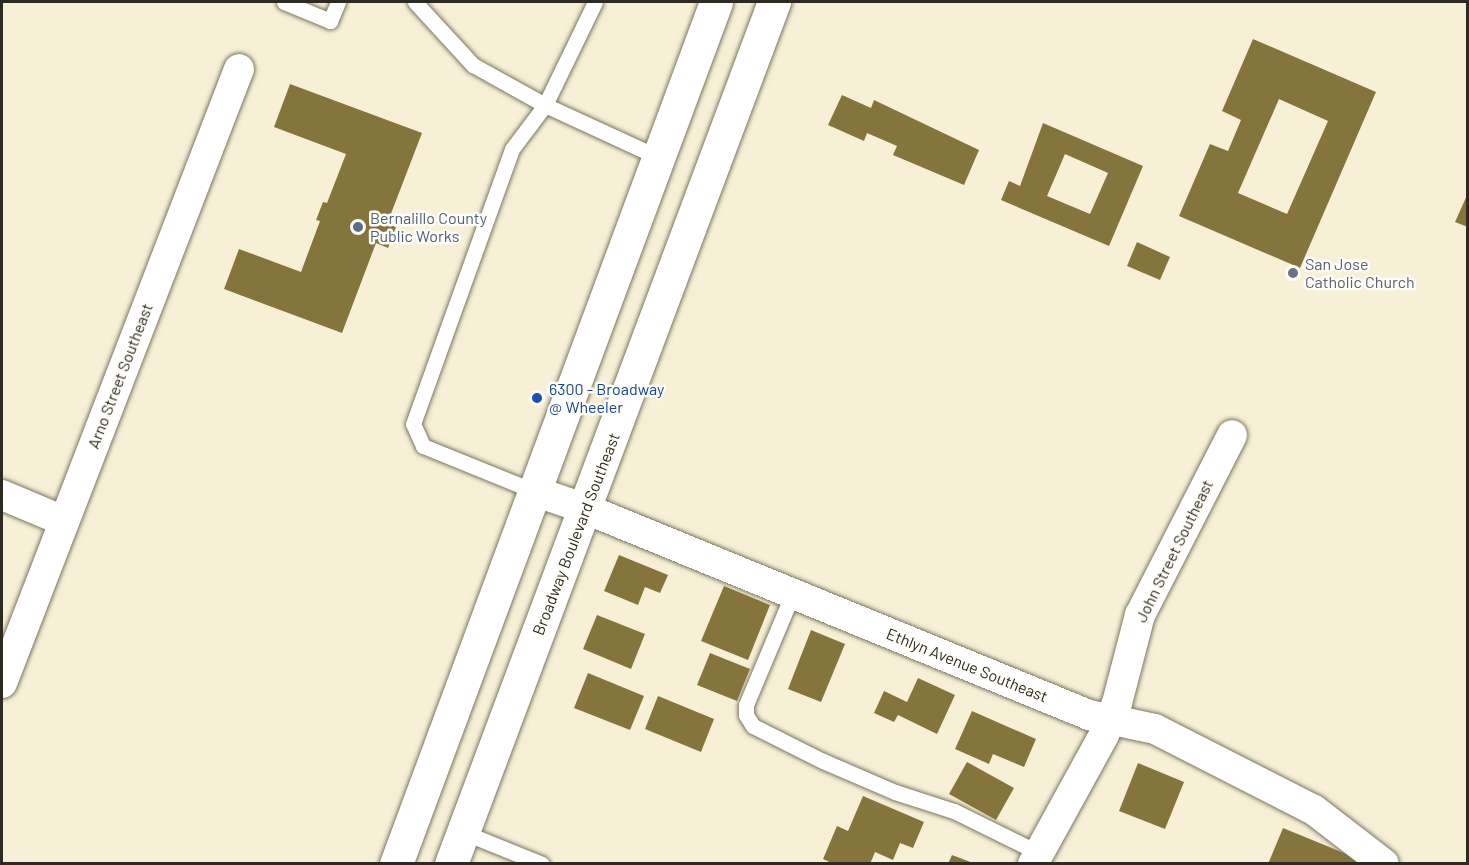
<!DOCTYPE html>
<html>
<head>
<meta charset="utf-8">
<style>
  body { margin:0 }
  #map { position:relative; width:1469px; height:865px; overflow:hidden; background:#f7f0d6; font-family:Barlow,sans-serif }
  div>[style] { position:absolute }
  .building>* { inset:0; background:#85753c }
  .roads { filter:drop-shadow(0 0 2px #7d7760) drop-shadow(0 0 2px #7d7760) }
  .lane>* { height:15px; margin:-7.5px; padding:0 7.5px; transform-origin:7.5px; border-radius:7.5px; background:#fff }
  .street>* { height:30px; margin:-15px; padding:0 15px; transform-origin:15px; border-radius:15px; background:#fff }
  .primary>* { height:33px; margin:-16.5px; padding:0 16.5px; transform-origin:16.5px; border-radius:16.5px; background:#fff }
  .dots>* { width:16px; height:16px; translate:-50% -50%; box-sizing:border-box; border:3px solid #fefdf8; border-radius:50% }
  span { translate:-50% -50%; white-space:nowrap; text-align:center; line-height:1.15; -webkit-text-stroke:5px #fefdf8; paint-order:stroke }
  .service-label { font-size:16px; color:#4e5e75 }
  .left { translate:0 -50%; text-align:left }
  .worship-label { font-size:16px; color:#5b616d }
  .street-label { font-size:16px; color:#2d2b21 }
  .transit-label { font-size:16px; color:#164399 }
  .frame { position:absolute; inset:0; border:3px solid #2d2b21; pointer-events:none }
</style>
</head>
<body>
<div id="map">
  <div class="building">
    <div style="clip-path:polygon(evenodd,1253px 39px,1376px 92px,1300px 268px,1179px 216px,1210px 144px,1228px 151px,1241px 120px,1222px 111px,1253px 39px,1279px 99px,1328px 121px,1287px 214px,1238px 193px,1279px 99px)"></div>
    <div style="clip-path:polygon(290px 84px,422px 133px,387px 224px,396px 227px,388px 248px,376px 243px,342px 333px,224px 289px,239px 249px,301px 272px,320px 221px,316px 220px,323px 202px,327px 203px,346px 154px,274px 127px)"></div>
    <div style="clip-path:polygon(842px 95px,871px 108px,874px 100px,979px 150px,964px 185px,893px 155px,897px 146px,867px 133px,864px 141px,828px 125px)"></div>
    <div style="clip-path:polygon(evenodd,1043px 123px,1143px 166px,1109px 246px,1001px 200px,1009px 181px,1020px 186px,1043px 123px,1065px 154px,1108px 173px,1090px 214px,1047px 196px,1065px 154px)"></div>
    <div style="clip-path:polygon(1468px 193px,1468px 227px,1455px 222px)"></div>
    <div style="clip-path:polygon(1137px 242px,1170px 257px,1160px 280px,1127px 266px)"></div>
    <div style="clip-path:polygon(619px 555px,668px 575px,660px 593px,645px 587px,638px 605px,604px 591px)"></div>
    <div style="clip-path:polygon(724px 586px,770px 605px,748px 660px,701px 641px)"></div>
    <div style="clip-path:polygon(597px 615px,645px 634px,631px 669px,583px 649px)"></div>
    <div style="clip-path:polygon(811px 630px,845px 644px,821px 702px,788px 689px)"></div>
    <div style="clip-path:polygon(710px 653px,750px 669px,737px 701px,697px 685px)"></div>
    <div style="clip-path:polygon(588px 673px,644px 696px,630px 730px,574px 708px)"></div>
    <div style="clip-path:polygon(918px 678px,955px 695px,937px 734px,898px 715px,894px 722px,874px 713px,884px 691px,907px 702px)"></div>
    <div style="clip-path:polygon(658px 696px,714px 719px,701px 752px,645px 729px)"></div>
    <div style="clip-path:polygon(972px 711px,1036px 739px,1024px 767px,993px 754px,989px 764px,955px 749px)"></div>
    <div style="clip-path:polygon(967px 762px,1014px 788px,996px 820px,949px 794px)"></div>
    <div style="clip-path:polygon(1138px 763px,1184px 782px,1165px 829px,1119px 811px)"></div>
    <div style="clip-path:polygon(863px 796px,924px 822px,913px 848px,900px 843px,893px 860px,875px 852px,870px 864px,834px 864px,823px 859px,837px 826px,848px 831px)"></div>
    <div style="clip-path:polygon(1283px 828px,1361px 860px,1360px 864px,1268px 864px)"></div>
    <div style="clip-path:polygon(952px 855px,973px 863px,973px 864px,948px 864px)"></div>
  </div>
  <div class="roads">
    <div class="lane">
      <div style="left:284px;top:2px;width:50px;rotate:22.4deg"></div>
      <div style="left:330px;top:21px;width:21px;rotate:-67deg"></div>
      <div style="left:415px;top:2px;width:86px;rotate:47.4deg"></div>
      <div style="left:473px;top:65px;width:82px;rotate:29.1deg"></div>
      <div style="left:545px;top:105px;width:124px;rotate:24.7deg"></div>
      <div style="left:534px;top:491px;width:120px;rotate:-157.9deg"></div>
      <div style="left:423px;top:446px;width:24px;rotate:-114deg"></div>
      <div style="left:413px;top:424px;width:292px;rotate:-70.2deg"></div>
      <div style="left:512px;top:149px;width:55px;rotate:-53.1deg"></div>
      <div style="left:545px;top:105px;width:114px;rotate:-64.1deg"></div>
      <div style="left:793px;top:593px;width:121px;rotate:112.8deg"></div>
      <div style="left:746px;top:705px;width:10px;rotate:90deg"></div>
      <div style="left:746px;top:715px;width:13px;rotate:58deg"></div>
      <div style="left:753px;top:726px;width:78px;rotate:26.6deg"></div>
      <div style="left:823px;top:761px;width:78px;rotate:23.3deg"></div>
      <div style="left:895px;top:792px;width:62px;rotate:17.9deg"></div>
      <div style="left:954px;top:811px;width:95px;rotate:26.3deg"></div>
      <div style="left:463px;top:832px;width:85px;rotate:22.1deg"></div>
    </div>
    <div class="street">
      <div style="left:534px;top:491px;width:55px;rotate:19.1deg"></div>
      <div style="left:586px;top:509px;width:544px;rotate:22.27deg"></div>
      <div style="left:1089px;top:715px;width:67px;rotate:12deg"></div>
      <div style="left:1155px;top:729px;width:178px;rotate:27deg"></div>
      <div style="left:1314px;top:810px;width:88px;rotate:37.6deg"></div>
      <div style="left:2px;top:495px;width:67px;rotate:22.8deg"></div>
      <div style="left:2px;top:683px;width:658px;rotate:-68.89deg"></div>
      <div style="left:1033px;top:864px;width:147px;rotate:-61.2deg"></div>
      <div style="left:1104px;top:735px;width:35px;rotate:-68deg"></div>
      <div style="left:1117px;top:703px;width:91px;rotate:-75.4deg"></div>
      <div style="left:1140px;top:615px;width:202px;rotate:-62.9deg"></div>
    </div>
    <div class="primary">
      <div style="left:396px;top:864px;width:919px;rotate:-69.63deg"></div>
      <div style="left:451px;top:864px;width:921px;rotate:-69.46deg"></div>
    </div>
  </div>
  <div class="dots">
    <div style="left:358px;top:227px;background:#5c6f8a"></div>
    <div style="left:1293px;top:273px;background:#6b7280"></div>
    <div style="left:537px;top:398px;background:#1a4fb4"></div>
  </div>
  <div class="service-label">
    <span class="left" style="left:370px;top:227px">Bernalillo County<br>Public Works</span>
  </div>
  <div class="worship-label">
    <span class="left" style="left:1305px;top:273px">San Jose<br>Catholic Church</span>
  </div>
  <div class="street-label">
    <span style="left:120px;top:376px;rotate:-69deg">Arno Street Southeast</span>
    <span style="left:576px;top:534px;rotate:-69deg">Broadway Boulevard Southeast</span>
    <span style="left:1174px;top:551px;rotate:-64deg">John Street Southeast</span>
    <span style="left:967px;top:665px;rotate:22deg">Ethlyn Avenue Southeast</span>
  </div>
  <div class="transit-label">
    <span class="left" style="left:549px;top:398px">6300 - Broadway<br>@ Wheeler</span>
  </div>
  <div class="frame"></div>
</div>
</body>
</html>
